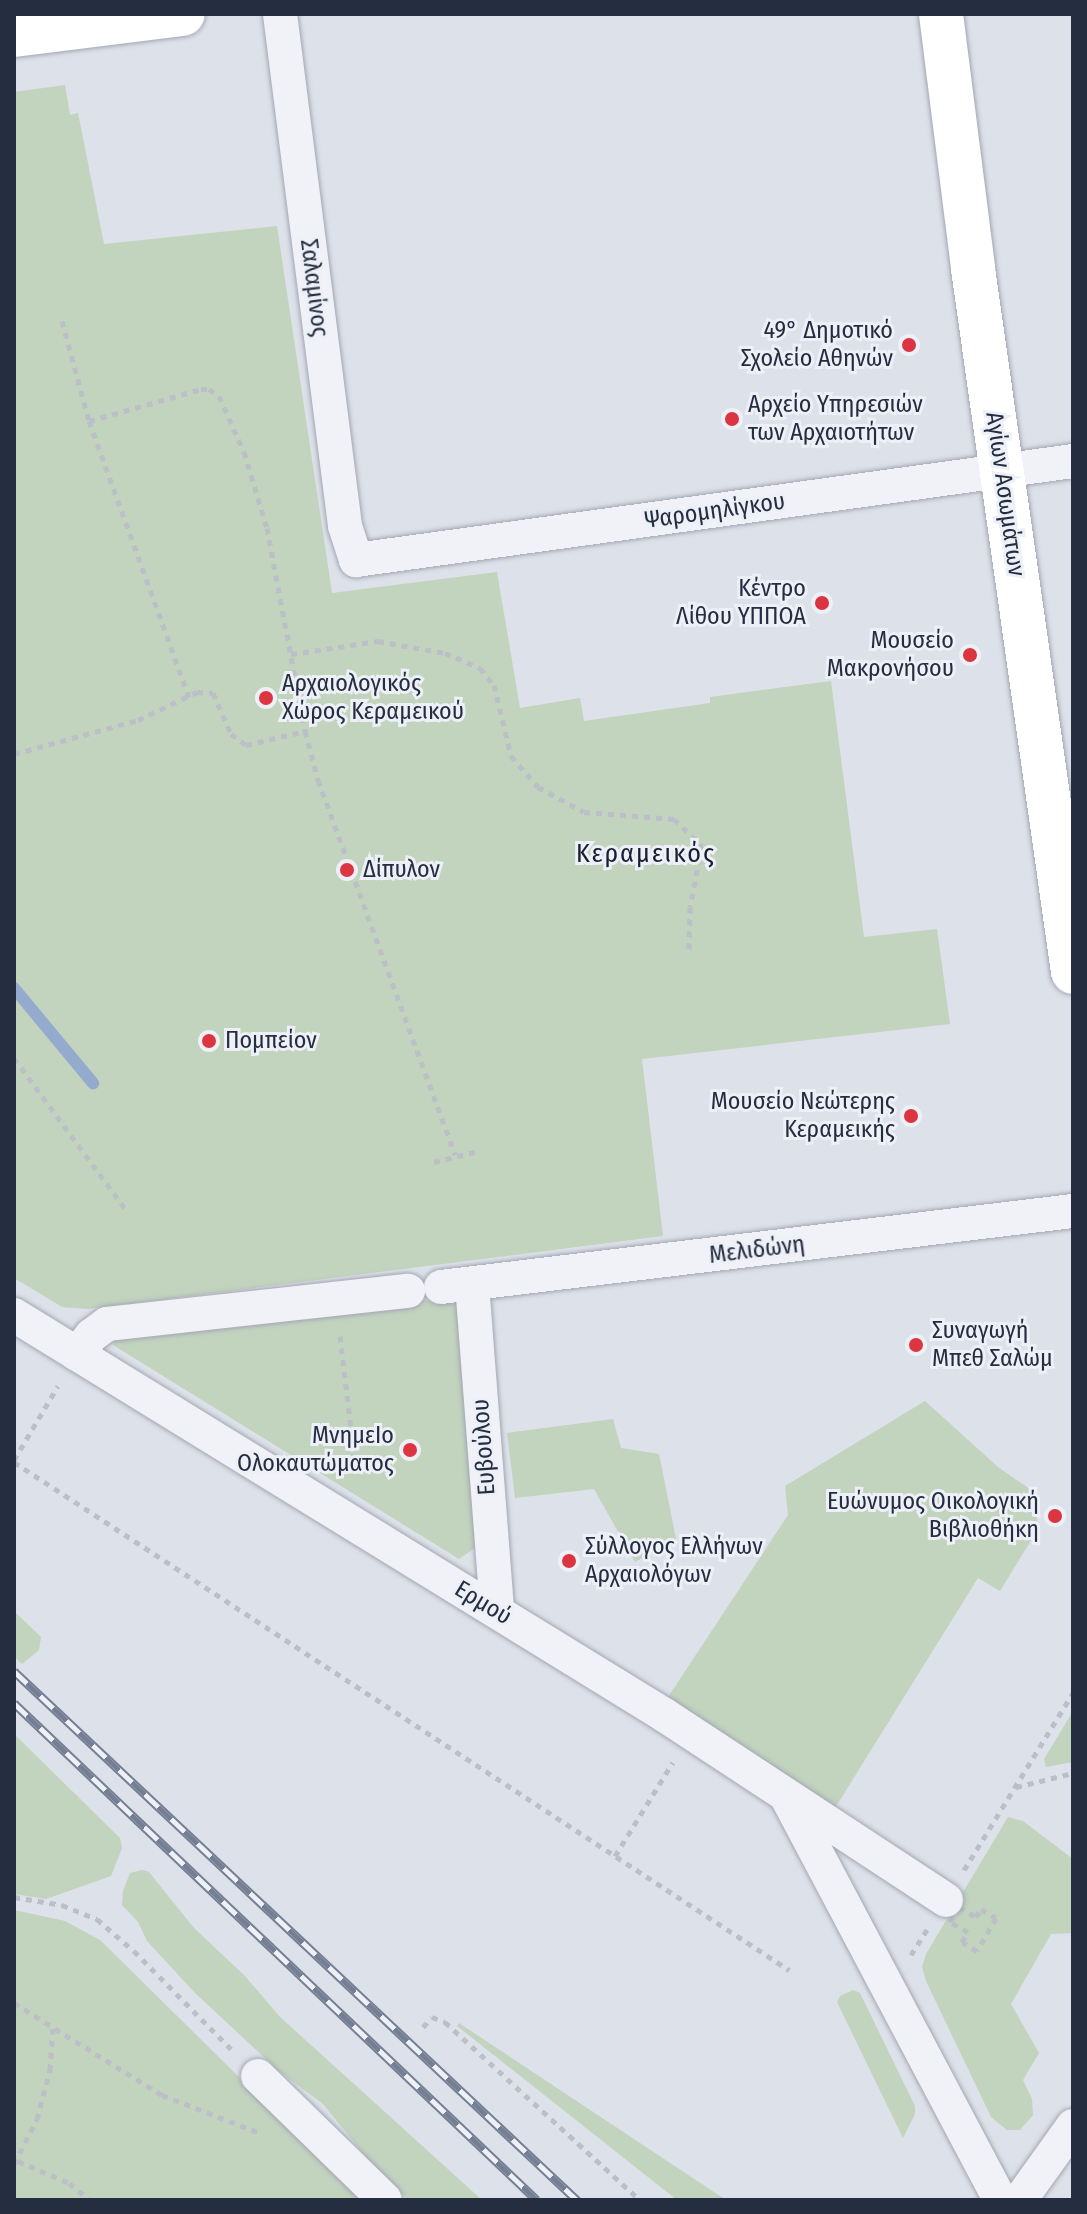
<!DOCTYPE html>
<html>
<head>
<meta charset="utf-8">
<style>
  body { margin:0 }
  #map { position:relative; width:1087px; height:2214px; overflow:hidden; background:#dde1e9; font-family:"Fira Sans Condensed",sans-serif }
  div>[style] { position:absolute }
  .green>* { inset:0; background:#c2d3be }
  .stream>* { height:12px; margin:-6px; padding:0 6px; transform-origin:6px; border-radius:6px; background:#95abcd }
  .path>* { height:5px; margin-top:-2.5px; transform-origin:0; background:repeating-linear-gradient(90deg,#bcbfc8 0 6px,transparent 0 12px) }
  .roads { filter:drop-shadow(0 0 2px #a2a7b3) drop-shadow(0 0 2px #a2a7b3) }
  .street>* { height:34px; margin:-17px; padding:0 17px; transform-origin:17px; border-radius:17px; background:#f1f2f7 }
  .secondary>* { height:44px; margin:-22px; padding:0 22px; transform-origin:22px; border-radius:22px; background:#fff }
  .primary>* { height:44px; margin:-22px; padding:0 22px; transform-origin:22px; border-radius:22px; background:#fff }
  .rail>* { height:9px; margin-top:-4.5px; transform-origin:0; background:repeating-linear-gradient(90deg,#edf0f6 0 18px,#757f94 0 36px); box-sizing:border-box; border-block:2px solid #757f94 }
  .dots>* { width:22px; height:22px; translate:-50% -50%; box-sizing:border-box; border:4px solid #edf0f6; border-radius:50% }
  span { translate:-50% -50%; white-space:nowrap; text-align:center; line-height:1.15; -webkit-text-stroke:6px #edf0f6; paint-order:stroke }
  .street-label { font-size:24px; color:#252d41 }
  .poi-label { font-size:24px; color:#252d41 }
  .right { translate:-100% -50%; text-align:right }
  .left { translate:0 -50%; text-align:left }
  .neighbourhood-label { font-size:26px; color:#181e31; letter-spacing:2px }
  .frame { position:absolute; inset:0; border:16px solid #252d41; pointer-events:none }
</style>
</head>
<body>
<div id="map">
  <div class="green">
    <div style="clip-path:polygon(65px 85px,70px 115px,78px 113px,104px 244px,277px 226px,332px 593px,497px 572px,520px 708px,580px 698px,584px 721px,710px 703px,710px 697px,831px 681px,864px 937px,937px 929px,950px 1024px,642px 1059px,663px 1236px,88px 1309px,62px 1307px,14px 1278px,14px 92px)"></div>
    <div style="clip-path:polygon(459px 1296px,478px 1536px,475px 1548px,459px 1559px,113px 1345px,115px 1340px,127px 1333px)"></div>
    <div style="clip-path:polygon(925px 1401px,998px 1467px,1034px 1492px,1038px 1529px,1000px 1591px,978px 1578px,835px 1808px,668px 1697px,788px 1515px,785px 1486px)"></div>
    <div style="clip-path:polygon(613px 1419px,621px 1448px,659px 1454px,676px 1539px,635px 1562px,594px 1489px,515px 1498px,507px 1433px)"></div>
    <div style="clip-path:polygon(14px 1611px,41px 1637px,39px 1650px,22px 1664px,14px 1656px)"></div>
    <div style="clip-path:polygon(1073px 1711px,1073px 1762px,1046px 1767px,1044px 1759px)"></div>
    <div style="clip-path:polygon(14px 1734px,120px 1838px,122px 1848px,111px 1876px,46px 1899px,14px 1894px)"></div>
    <div style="clip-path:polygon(1008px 1817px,1023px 1821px,1073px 1859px,1073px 1933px,1051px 1934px,1011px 2004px,1039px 2053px,1023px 2080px,1032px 2099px,1033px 2115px,1020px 2130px,1007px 2130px,991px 2117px,926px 1981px,922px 1967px,926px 1954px)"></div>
    <div style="clip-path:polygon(142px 1870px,149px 1872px,194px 1928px,245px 1976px,279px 2016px,482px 2200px,409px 2200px,385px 2180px,323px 2104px,280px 2072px,195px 1993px,147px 1941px,138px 1922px,122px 1905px,123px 1891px,130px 1873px)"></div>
    <div style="clip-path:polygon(14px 1910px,65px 1921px,100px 1940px,364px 2200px,14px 2200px)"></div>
    <div style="clip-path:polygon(853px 1990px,860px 1993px,915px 2106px,915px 2114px,903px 2138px,837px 2002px,840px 1996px)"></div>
    <div style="clip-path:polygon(459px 2023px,726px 2200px,677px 2200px,457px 2026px)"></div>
  </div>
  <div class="stream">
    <div style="left:14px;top:988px;width:124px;rotate:50.3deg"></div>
  </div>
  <div class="path">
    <div style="left:62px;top:321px;width:104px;rotate:74.9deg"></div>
    <div style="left:89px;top:421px;width:294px;rotate:70.1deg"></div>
    <div style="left:89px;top:421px;width:116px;rotate:-15.9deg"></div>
    <div style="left:201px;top:389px;width:8px"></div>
    <div style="left:209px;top:389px;width:12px;rotate:35deg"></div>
    <div style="left:219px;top:396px;width:61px;rotate:65.9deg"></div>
    <div style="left:244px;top:452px;width:79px;rotate:73.2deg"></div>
    <div style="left:267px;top:528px;width:207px;rotate:79.4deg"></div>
    <div style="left:305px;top:731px;width:51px;rotate:75.1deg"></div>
    <div style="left:318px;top:780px;width:399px;rotate:69.9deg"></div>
    <div style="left:291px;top:654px;width:88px;rotate:-8.5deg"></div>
    <div style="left:378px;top:641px;width:68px;rotate:10.2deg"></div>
    <div style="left:445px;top:653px;width:38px;rotate:23deg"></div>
    <div style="left:480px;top:668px;width:22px;rotate:51deg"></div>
    <div style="left:494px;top:685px;width:73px;rotate:76.5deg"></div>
    <div style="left:511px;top:756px;width:41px;rotate:48.9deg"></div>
    <div style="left:538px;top:787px;width:52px;rotate:28.5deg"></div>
    <div style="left:584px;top:812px;width:90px;rotate:4.4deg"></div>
    <div style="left:674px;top:819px;width:39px;rotate:44deg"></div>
    <div style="left:702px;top:846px;width:62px;rotate:101.1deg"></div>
    <div style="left:690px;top:907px;width:44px;rotate:91.3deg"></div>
    <div style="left:14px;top:754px;width:129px;rotate:-15.3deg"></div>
    <div style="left:138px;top:720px;width:65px;rotate:-25.4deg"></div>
    <div style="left:197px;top:692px;width:16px;rotate:4deg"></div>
    <div style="left:213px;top:693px;width:45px;rotate:66.3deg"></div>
    <div style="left:231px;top:734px;width:19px;rotate:36deg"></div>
    <div style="left:246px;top:745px;width:61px;rotate:-13.3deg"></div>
    <div style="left:14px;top:1058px;width:189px;rotate:53.6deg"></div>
    <div style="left:434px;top:1162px;width:45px;rotate:-14deg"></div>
    <div style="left:340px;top:1336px;width:119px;rotate:83.2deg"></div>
    <div style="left:354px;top:1454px;width:23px;rotate:119deg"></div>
    <div style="left:14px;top:1460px;width:86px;rotate:-59.3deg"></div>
    <div style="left:14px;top:1462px;width:927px;rotate:33.24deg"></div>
    <div style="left:1016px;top:1787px;width:59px;rotate:-13.8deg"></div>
    <div style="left:615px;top:1856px;width:110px;rotate:-58.3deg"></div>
    <div style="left:964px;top:1870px;width:208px;rotate:-58.4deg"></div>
    <div style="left:14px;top:1897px;width:49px;rotate:9.5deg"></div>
    <div style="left:62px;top:1905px;width:38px;rotate:22deg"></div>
    <div style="left:97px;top:1919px;width:49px;rotate:40.9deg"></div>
    <div style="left:134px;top:1951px;width:144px;rotate:45.3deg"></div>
    <div style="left:959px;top:1907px;width:20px;rotate:30deg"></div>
    <div style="left:976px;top:1917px;width:9px;rotate:-58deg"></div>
    <div style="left:981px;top:1909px;width:17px;rotate:31deg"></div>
    <div style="left:996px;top:1918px;width:38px;rotate:120deg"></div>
    <div style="left:977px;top:1951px;width:17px;rotate:-149deg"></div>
    <div style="left:962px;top:1942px;width:12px;rotate:-59deg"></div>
    <div style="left:968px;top:1932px;width:21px;rotate:-151deg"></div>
    <div style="left:950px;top:1922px;width:17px;rotate:-59deg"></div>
    <div style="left:911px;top:1955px;width:31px;rotate:-58deg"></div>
    <div style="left:14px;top:2003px;width:174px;rotate:31.9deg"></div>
    <div style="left:162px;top:2095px;width:105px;rotate:21.2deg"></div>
    <div style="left:423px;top:2027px;width:13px;rotate:-48deg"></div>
    <div style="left:432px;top:2017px;width:14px;rotate:21deg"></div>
    <div style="left:445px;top:2022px;width:264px;rotate:42.4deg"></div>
    <div style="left:18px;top:2161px;width:56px;rotate:23.3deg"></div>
    <div style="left:69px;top:2183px;width:27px;rotate:39deg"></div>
    <div style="left:14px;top:2164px;width:51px;rotate:-62.9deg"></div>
    <div style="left:37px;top:2119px;width:51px;rotate:-75.1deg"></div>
    <div style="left:50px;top:2070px;width:45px;rotate:-86.2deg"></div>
  </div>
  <div class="roads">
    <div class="street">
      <div style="left:280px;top:14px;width:516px;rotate:82.76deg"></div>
      <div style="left:345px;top:526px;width:36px;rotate:72deg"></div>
      <div style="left:356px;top:560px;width:724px;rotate:-7.86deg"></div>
      <div style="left:472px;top:1284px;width:328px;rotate:85.6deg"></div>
      <div style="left:441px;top:1287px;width:637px;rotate:-6.86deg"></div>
      <div style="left:14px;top:1315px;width:765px;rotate:31.59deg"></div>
      <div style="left:666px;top:1716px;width:335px;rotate:33.3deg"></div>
      <div style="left:77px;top:1354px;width:24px;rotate:-52deg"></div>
      <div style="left:92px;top:1335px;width:19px;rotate:-36deg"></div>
      <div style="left:107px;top:1324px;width:303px;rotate:-6.3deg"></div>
      <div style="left:789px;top:1801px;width:451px;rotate:62.1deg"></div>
      <div style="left:258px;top:2076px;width:177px;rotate:44.3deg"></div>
      <div style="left:1020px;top:2200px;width:91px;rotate:-54.4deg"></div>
    </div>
    <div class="secondary">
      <div style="left:941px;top:14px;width:257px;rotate:82.8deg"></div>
      <div style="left:973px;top:269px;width:710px;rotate:81.9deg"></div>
    </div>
    <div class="primary">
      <div style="left:14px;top:35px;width:170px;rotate:-7.1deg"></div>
    </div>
  </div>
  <div class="rail">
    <div style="left:14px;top:1671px;width:773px;rotate:43.22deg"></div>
    <div style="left:14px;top:1703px;width:721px;rotate:43.54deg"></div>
  </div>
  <div class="dots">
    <div style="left:909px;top:345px;background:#db3541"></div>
    <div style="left:732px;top:419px;background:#db3541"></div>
    <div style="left:822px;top:603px;background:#db3541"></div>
    <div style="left:970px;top:655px;background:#db3541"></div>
    <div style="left:266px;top:698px;background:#db3541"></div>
    <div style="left:347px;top:870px;background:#db3541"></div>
    <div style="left:209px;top:1041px;background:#db3541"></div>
    <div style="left:911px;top:1116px;background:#db3541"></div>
    <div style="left:916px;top:1345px;background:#db3541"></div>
    <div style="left:410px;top:1450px;background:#db3541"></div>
    <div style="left:1055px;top:1516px;background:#db3541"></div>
    <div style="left:569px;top:1561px;background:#db3541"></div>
  </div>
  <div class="street-label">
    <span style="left:314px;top:288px;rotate:83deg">Σαλαμίνος</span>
    <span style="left:1005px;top:494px;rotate:82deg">Αγίων Ασωμάτων</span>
    <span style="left:715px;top:511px;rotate:-8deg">Ψαρομηλίγκου</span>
    <span style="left:757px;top:1250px;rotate:-7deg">Μελιδώνη</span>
    <span style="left:484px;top:1447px;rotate:-94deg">Ευβούλου</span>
    <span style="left:483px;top:1603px;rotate:31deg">Ερμού</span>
  </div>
  <div class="poi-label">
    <span class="right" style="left:893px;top:345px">49° Δημοτικό<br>Σχολείο Αθηνών</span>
    <span class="left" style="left:748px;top:419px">Αρχείο Υπηρεσιών<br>των Αρχαιοτήτων</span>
    <span class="right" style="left:806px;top:603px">Κέντρο<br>Λίθου ΥΠΠΟΑ</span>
    <span class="right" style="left:954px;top:655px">Μουσείο<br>Μακρονήσου</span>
    <span class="left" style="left:282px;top:698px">Αρχαιολογικός<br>Χώρος Κεραμεικού</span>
    <span class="left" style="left:363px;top:870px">Δίπυλον</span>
    <span class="left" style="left:225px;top:1041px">Πομπείον</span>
    <span class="right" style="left:895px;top:1116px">Μουσείο Νεώτερης<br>Κεραμεικής</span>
    <span class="left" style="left:932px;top:1345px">Συναγωγή<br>Μπεθ Σαλώμ</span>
    <span class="right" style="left:394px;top:1450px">ΜνημεΙο<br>Ολοκαυτώματος</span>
    <span class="right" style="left:1039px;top:1516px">Ευώνυμος Οικολογική<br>Βιβλιοθήκη</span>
    <span class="left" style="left:585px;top:1561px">Σύλλογος Ελλήνων<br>Αρχαιολόγων</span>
  </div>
  <div class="neighbourhood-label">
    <span style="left:646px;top:854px">Κεραμεικός</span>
  </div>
  <div class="frame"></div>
</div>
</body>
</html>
